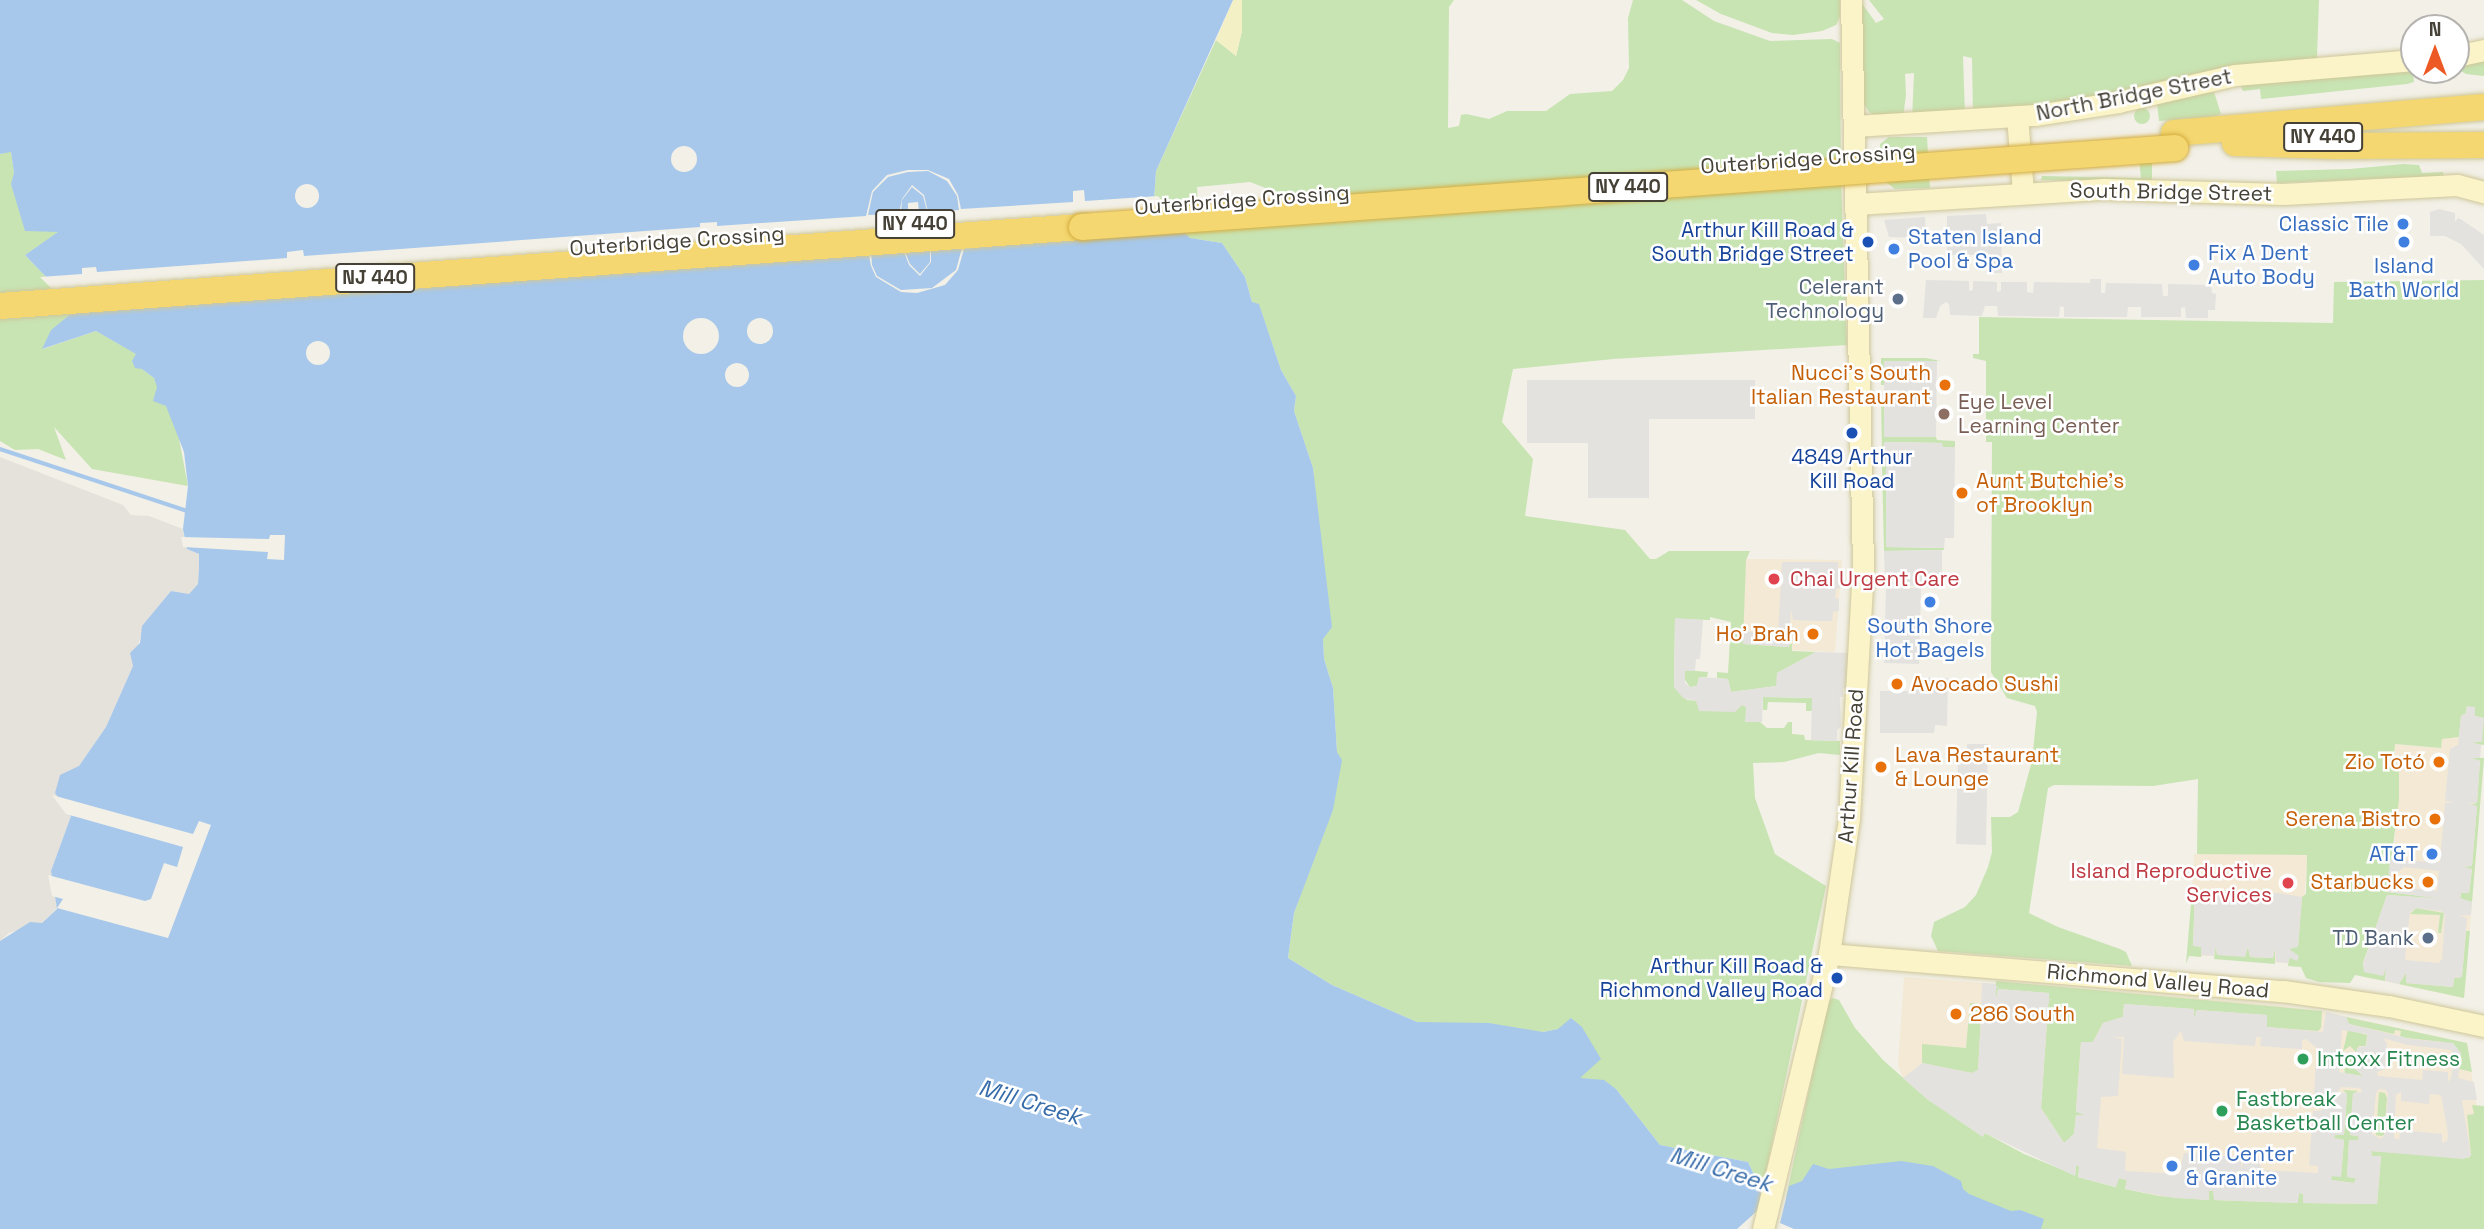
<!DOCTYPE html>
<html>
<head>
<meta charset="utf-8">
<style>
  body { margin:0 }
  #map { position:relative; width:2484px; height:1229px; overflow:hidden; background:#f2f0e7; font-family:"Space Grotesk",sans-serif }
  div>[style] { position:absolute }
  .commercial>* { inset:0; background:#f3e9d4 }
  .industrial>* { inset:0; background:#e5e2dc }
  .green>* { inset:0; background:#c8e4b3 }
  .round { border-radius:50% }
  .sand>* { inset:0; background:#f4f0c5 }
  .parking>* { inset:0; background:#e4e2df }
  .water>* { inset:0; background:#a7c8eb }
  .pier>* { inset:0; background:#f2f0e7 }
  .stream>* { height:3.5px; margin:-1.75px; padding:0 1.75px; transform-origin:1.75px; border-radius:1.75px; background:#a7c8eb }
  .roads { filter:drop-shadow(0 0 2px #cfc799) drop-shadow(0 0 2px #cfc799) }
  .secondary>* { height:21px; margin:-10.5px; padding:0 10.5px; transform-origin:10.5px; border-radius:10.5px; background:#fbf4c9 }
  .highway>* { height:26px; margin:-13px; padding:0 13px; transform-origin:13px; border-radius:13px; background:#f4d770 }
  .bridges { filter:drop-shadow(0 0 2px #d3ad41) drop-shadow(0 0 2px #d3ad41) }
  .highway-bridge>* { height:26px; margin:-13px; padding:0 13px; transform-origin:13px; border-radius:13px; background:#f4d770 }
  .dots>* { width:19px; height:19px; translate:-50% -50%; box-sizing:border-box; border:4px solid #fff; border-radius:50% }
  span { translate:-50% -50%; white-space:nowrap; text-align:center; line-height:1.15; -webkit-text-stroke:5px #fff; paint-order:stroke }
  .shield-label span { padding:2px 5px; background:#fff; border:2px solid; border-radius:5px; -webkit-text-stroke-width:0 }
  .shield-label { font-size:19px; color:#454137; font-weight:700 }
  .street-label { font-size:21px; color:#454137 }
  .shop-label { font-size:21px; color:#366cbe }
  .right { translate:-100% -50%; text-align:right }
  .left { translate:0 -50%; text-align:left }
  .transit-label { font-size:21px; color:#164399 }
  .service-label { font-size:21px; color:#4e5e75 }
  .food-label { font-size:21px; color:#c56008 }
  .education-label { font-size:21px; color:#785e54 }
  .health-label { font-size:21px; color:#be3a42 }
  .leisure-label { font-size:21px; color:#27864d }
  .water-label { font-size:23px; color:#376caa; font-style:italic }
  .north { position:absolute; left:2400px; top:14px; width:70px; height:70px; box-sizing:border-box; background:#fff; border:2px solid #b5b3af; border-radius:50%; rotate:0deg; font-size:19px; font-weight:700; line-height:28px; text-align:center; color:#454137 }
  .north::after { content:''; display:block; margin:auto; width:24px; height:32px; background:#ec5925; clip-path:polygon(50% 0,100% 100%,50% 72%,0 100%) }
</style>
</head>
<body>
<div id="map">
  <div class="commercial">
    <div style="clip-path:polygon(1746px 559px,1842px 560px,1835px 652px,1741px 648px)"></div>
    <div style="clip-path:polygon(2459px 737px,2484px 745px,2481px 745px,2480px 758px,2484px 758px,2464px 998px,2360px 976px,2387px 890px,2390px 848px,2394px 848px,2399px 771px,2393px 770px,2395px 744px,2441px 748px,2442px 739px)"></div>
    <div style="clip-path:polygon(2194px 854px,2307px 854px,2301px 967px,2288px 966px,2288px 963px,2214px 959px,2214px 956px,2189px 956px)"></div>
    <div style="clip-path:polygon(1904px 977px,1995px 984px,1996px 981px,2275px 1005px,2326px 1012px,2467px 1043px,2479px 1123px,2475px 1155px,2380px 1208px,2165px 1201px,1927px 1099px,1903px 1078px,1898px 1065px)"></div>
  </div>
  <div class="industrial">
    <div style="clip-path:polygon(0 457px,123px 505px,131px 515px,149px 516px,183px 529px,187px 549px,199px 554px,199px 568px,198px 584px,189px 594px,171px 591px,143px 626px,133px 666px,106px 727px,79px 766px,55px 793px,71px 816px,51px 871px,57px 908px,42px 923px,9px 933px,0 941px)"></div>
  </div>
  <div class="green">
    <div style="clip-path:polygon(evenodd,1242px 0,1454px 0,1449px 7px,1448px 128px,1459px 126px,1461px 115px,1466px 114px,1489px 119px,1507px 111px,1546px 111px,1570px 94px,1612px 91px,1623px 80px,1629px 68px,1628px 18px,1633px 0,1682px 0,1714px 21px,1770px 41px,1832px 39px,1840px 43px,1841px 178px,1847px 345px,1613px 359px,1513px 369px,1502px 422px,1533px 459px,1525px 516px,1625px 530px,1650px 559px,1656px 559px,1669px 551px,1750px 551px,1746px 560px,1743px 644px,1789px 647px,1792px 636px,1792px 651px,1816px 652px,1777px 673px,1777px 686px,1731px 692px,1728px 679px,1717px 678px,1717px 672px,1728px 673px,1731px 622px,1710px 617px,1710px 620px,1675px 619px,1674px 687px,1687px 700px,1742px 704px,1746px 707px,1746px 722px,1760px 722px,1767px 728px,1784px 728px,1788px 722px,1792px 722px,1792px 734px,1804px 735px,1805px 740px,1840px 741px,1840px 755px,1819px 753px,1784px 762px,1753px 763px,1755px 798px,1775px 854px,1826px 886px,1762px 1191px,1748px 1162px,1660px 1145px,1616px 1089px,1579px 1079px,1558px 1029px,1543px 1032px,1417px 1022px,1332px 985px,1288px 958px,1294px 913px,1311px 866px,1337px 752px,1333px 688px,1324px 659px,1313px 468px,1294px 411px,1296px 396px,1281px 370px,1259px 305px,1252px 302px,1245px 277px,1222px 243px,1190px 238px,1154px 200px,1156px 171px,1216px 40px,1236px 56px,1242px 31px,1242px 0,1250px 182px,1273px 191px,1289px 202px,1198px 209px,1197px 187px,1250px 182px)"></div>
    <div style="clip-path:polygon(1696px 0,1840px 0,1840px 17px,1836px 25px,1822px 31px,1793px 35px,1772px 33px,1721px 14px)"></div>
    <div style="clip-path:polygon(1869px 0,2319px 0,2317px 56px,2317px 60px,2161px 87px,1973px 114px,1972px 58px,1963px 56px,1965px 115px,1912px 119px,1914px 73px,1905px 74px,1906px 95px,1903px 118px,1878px 117px,1869px 112px,1862px 101px,1861px 2px,1876px 23px,1884px 19px)"></div>
    <div style="clip-path:polygon(2484px 58px,2484px 76px,2466px 74px,2456px 68px)"></div>
    <div style="clip-path:polygon(2413px 70px,2414px 82px,2407px 84px,2261px 99px,2260px 89px,2243px 91px,2240px 84px)"></div>
    <div style="clip-path:polygon(2214px 92px,2221px 114px,2199px 122px,2173px 125px,2173px 120px,2159px 121px,2157px 103px,2161px 99px)"></div>
    <div class="round" style="left:2134px;top:108px;width:16px;height:16px"></div>
    <div style="clip-path:polygon(1889px 137px,1927px 137px,1930px 188px,1895px 189px,1882px 179px,1880px 144px)"></div>
    <div style="clip-path:polygon(11px 151px,14px 173px,59px 232px,25px 255px,77px 309px,43px 349px,96px 331px,137px 354px,142px 369px,154px 378px,177px 428px,188px 486px,92px 469px,54px 427px,66px 460px,38px 449px,15px 450px,0 441px,0 154px)"></div>
    <div style="clip-path:polygon(2139px 158px,2152px 158px,2152px 182px,2041px 180px,2042px 176px,2141px 178px)"></div>
    <div style="clip-path:polygon(2404px 164px,2419px 165px,2422px 173px,2443px 172px,2444px 176px,2277px 183px,2276px 171px,2350px 169px)"></div>
    <div style="clip-path:polygon(2484px 280px,2484px 745px,2472px 743px,2483px 718px,2475px 716px,2467px 706px,2466px 713px,2461px 716px,2459px 737px,2442px 739px,2441px 748px,2395px 744px,2393px 769px,2399px 770px,2399px 800px,2387px 892px,2446px 899px,2387px 895px,2363px 963px,2364px 971px,2386px 968px,2385px 981px,2355px 975px,2350px 983px,2319px 982px,2306px 978px,2301px 967px,2288px 966px,2289px 958px,2299px 957px,2289px 949px,2298px 946px,2302px 897px,2306px 894px,2307px 855px,2197px 854px,2198px 779px,2153px 786px,2054px 785px,2048px 788px,2029px 913px,2058px 927px,2120px 949px,2126px 952px,2132px 966px,1938px 951px,1931px 936px,1934px 922px,1965px 907px,1976px 895px,1988px 867px,1992px 852px,1991px 817px,2010px 817px,2018px 812px,2032px 761px,2037px 712px,2035px 706px,2007px 698px,1991px 672px,1992px 442px,1986px 442px,1986px 361px,1973px 358px,1973px 354px,1979px 354px,1979px 317px,2333px 323px,2334px 282px)"></div>
    <div style="clip-path:polygon(1881px 358px,1926px 358px,1940px 361px,1884px 361px,1884px 385px,1881px 385px)"></div>
    <div style="clip-path:polygon(1881px 400px,1884px 400px,1884px 437px,1936px 437px,1937px 440px,1955px 441px,1955px 447px,1942px 447px,1942px 443px,1885px 442px,1882px 452px)"></div>
    <div style="clip-path:polygon(1882px 465px,1897px 467px,1887px 467px,1887px 547px,1944px 548px,1944px 550px,1884px 551px)"></div>
    <div style="clip-path:polygon(1685px 670px,1708px 672px,1707px 677px,1699px 677px,1697px 686px,1690px 687px,1685px 680px)"></div>
    <div style="clip-path:polygon(1763px 697px,1812px 698px,1812px 711px,1806px 711px,1806px 703px,1768px 702px,1767px 710px,1763px 710px)"></div>
    <div style="clip-path:polygon(2471px 758px,2484px 758px,2472px 902px,2460px 899px,2461px 893px,2469px 893px,2472px 869px,2463px 867px,2472px 866px,2477px 806px,2468px 805px,2477px 803px,2480px 761px)"></div>
    <div style="clip-path:polygon(2192px 892px,2195px 892px,2193px 945px,2202px 947px,2201px 957px,2189px 956px,2186px 964px)"></div>
    <div style="clip-path:polygon(2416px 908px,2444px 913px,2441px 933px,2438px 933px,2440px 915px,2410px 914px)"></div>
    <div style="clip-path:polygon(2466px 931px,2470px 931px,2464px 998px,2399px 984px,2406px 973px,2406px 983px,2453px 987px,2454px 978px,2462px 977px)"></div>
    <div style="clip-path:polygon(2216px 945px,2217px 955px,2245px 956px,2248px 947px,2250px 957px,2273px 958px,2275px 948px,2275px 964px,2214px 959px)"></div>
    <div style="clip-path:polygon(1996px 981px,2322px 1011px,2321px 1028px,2318px 1031px,2267px 1027px,2267px 1015px,2197px 1010px,2194px 1019px,2194px 1009px,2124px 1004px,2123px 1017px,2103px 1023px,2093px 1042px,2081px 1042px,2076px 1111px,2085px 1115px,2076px 1115px,2074px 1134px,2064px 1143px,2041px 1108px,2049px 993px,1998px 989px,1996px 999px)"></div>
    <div style="clip-path:polygon(1833px 998px,1839px 1000px,1855px 1028px,1883px 1060px,1927px 1099px,1982px 1136px,1985px 1133px,2024px 1154px,2075px 1175px,2076px 1166px,2080px 1166px,2078px 1177px,2115px 1187px,2119px 1178px,2127px 1180px,2125px 1189px,2159px 1196px,2208px 1200px,2209px 1191px,2213px 1191px,2215px 1200px,2297px 1203px,2299px 1193px,2303px 1194px,2304px 1203px,2377px 1204px,2381px 1157px,2372px 1156px,2371px 1151px,2468px 1158px,2471px 1155px,2467px 1115px,2474px 1114px,2472px 1105px,2484px 1106px,2484px 1229px,2009px 1229px,1786px 1197px,1828px 1001px)"></div>
    <div style="clip-path:polygon(1970px 1003px,1981px 1004px,1981px 1010px,1991px 1012px,1991px 1017px,1981px 1017px,1978px 1070px,1972px 1073px,1922px 1063px,1922px 1044px,1966px 1048px)"></div>
    <div style="clip-path:polygon(2346px 1017px,2467px 1043px,2472px 1072px,2459px 1069px,2462px 1060px,2443px 1042px,2407px 1038px,2400px 1036px,2401px 1031px,2395px 1030px,2394px 1034px,2349px 1024px)"></div>
    <div style="clip-path:polygon(2348px 1030px,2367px 1035px,2366px 1046px,2359px 1046px,2356px 1052px,2350px 1046px,2343px 1051px)"></div>
    <div style="clip-path:polygon(2343px 1053px,2350px 1058px,2356px 1054px,2355px 1069px,2363px 1076px,2345px 1074px)"></div>
    <div style="clip-path:polygon(2343px 1090px,2358px 1091px,2353px 1094px,2350px 1135px,2358px 1136px,2359px 1140px,2349px 1140px,2347px 1177px,2356px 1178px,2354px 1183px,2331px 1180px,2331px 1176px,2341px 1176px,2344px 1140px,2334px 1138px,2335px 1134px,2344px 1135px,2347px 1094px)"></div>
    <div style="clip-path:polygon(2379px 1092px,2385px 1093px,2387px 1098px,2384px 1135px,2381px 1136px,2376px 1135px)"></div>
  </div>
  <div class="sand">
    <div style="clip-path:polygon(1233px 0,1242px 0,1242px 31px,1236px 56px,1216px 40px)"></div>
  </div>
  <div class="parking">
    <div style="clip-path:polygon(2439px 209px,2455px 213px,2455px 222px,2458px 218px,2462px 220px,2484px 235px,2484px 269px,2461px 244px,2445px 236px,2430px 236px,2430px 212px)"></div>
    <div style="clip-path:polygon(1986px 214px,1987px 224px,2001px 223px,2002px 273px,1992px 273px,1992px 262px,1982px 262px,1980px 255px,1947px 255px,1947px 216px)"></div>
    <div style="clip-path:polygon(1925px 217px,1926px 238px,1889px 237px,1884px 220px)"></div>
    <div style="clip-path:polygon(2090px 279px,2101px 279px,2101px 293px,2105px 293px,2106px 283px,2162px 284px,2163px 296px,2168px 296px,2168px 284px,2211px 285px,2212px 293px,2216px 294px,2215px 310px,2208px 310px,2208px 318px,2186px 318px,2185px 307px,2181px 308px,2181px 317px,2141px 317px,2141px 307px,2128px 307px,2127px 317px,2064px 317px,2064px 307px,2060px 306px,2059px 317px,2008px 316px,1998px 316px,1997px 306px,1985px 306px,1982px 316px,1950px 315px,1949px 304px,1946px 302px,1940px 306px,1936px 318px,1923px 318px,1926px 280px,1969px 281px,1969px 291px,1973px 290px,1973px 281px,1997px 282px,1997px 292px,2001px 291px,2001px 282px,2027px 282px,2027px 292px,2033px 293px,2034px 282px,2090px 283px)"></div>
    <div style="clip-path:polygon(1884px 361px,1937px 361px,1936px 437px,1884px 437px)"></div>
    <div style="clip-path:polygon(1527px 380px,1755px 380px,1755px 419px,1649px 419px,1649px 498px,1588px 498px,1588px 443px,1527px 443px)"></div>
    <div style="clip-path:polygon(1884px 442px,1942px 443px,1943px 447px,1955px 447px,1954px 538px,1945px 538px,1944px 548px,1886px 547px,1886px 467px,1897px 466px,1882px 465px)"></div>
    <div style="clip-path:polygon(1942px 550px,1942px 586px,1885px 585px,1884px 551px)"></div>
    <div style="clip-path:polygon(1782px 562px,1838px 562px,1840px 588px,1836px 589px,1835px 598px,1839px 599px,1839px 611px,1833px 612px,1832px 621px,1816px 621px,1793px 620px,1791px 610px,1789px 647px,1743px 644px,1743px 631px,1778px 635px)"></div>
    <div style="clip-path:polygon(1886px 587px,1921px 588px,1919px 664px,1884px 663px)"></div>
    <div style="clip-path:polygon(1675px 618px,1703px 620px,1700px 659px,1696px 659px,1695px 671px,1685px 671px,1685px 683px,1690px 687px,1697px 686px,1699px 677px,1728px 679px,1731px 692px,1776px 686px,1777px 673px,1816px 652px,1851px 653px,1848px 688px,1843px 688px,1843px 697px,1840px 697px,1841px 727px,1837px 730px,1837px 741px,1811px 740px,1812px 698px,1763px 697px,1762px 722px,1745px 722px,1746px 707px,1742px 705px,1735px 712px,1699px 711px,1696px 701px,1683px 698px,1674px 687px)"></div>
    <div style="clip-path:polygon(1916px 677px,1948px 678px,1947px 726px,1935px 725px,1934px 733px,1880px 733px,1880px 691px,1915px 691px)"></div>
    <div style="clip-path:polygon(evenodd,2467px 706px,2475px 707px,2475px 716px,2484px 718px,2482px 742px,2472px 742px,2481px 745px,2480px 758px,2471px 758px,2480px 761px,2477px 803px,2468px 803px,2477px 806px,2472px 866px,2463px 867px,2472px 869px,2469px 893px,2461px 893px,2460px 898px,2472px 902px,2471px 915px,2459px 916px,2467px 918px,2462px 977px,2454px 978px,2453px 987px,2406px 983px,2406px 973px,2399px 984px,2385px 981px,2386px 968px,2383px 976px,2364px 972px,2363px 964px,2387px 895px,2446px 899px,2387px 892px,2390px 860px,2440px 862px,2445px 803px,2454px 803px,2445px 801px,2450px 749px,2458px 745px,2461px 716px,2466px 713px,2467px 706px,2404px 867px,2439px 871px,2437px 891px,2399px 887px,2395px 875px,2404px 867px,2467px 706px,2416px 908px,2441px 911px,2445px 914px,2442px 959px,2439px 963px,2405px 960px,2410px 912px,2416px 908px)"></div>
    <div style="clip-path:polygon(1967px 744px,1988px 744px,1986px 845px,1956px 844px,1958px 759px,1967px 759px)"></div>
    <div style="clip-path:polygon(2195px 892px,2278px 893px,2302px 897px,2298px 947px,2289px 949px,2299px 956px,2297px 961px,2290px 958px,2288px 963px,2276px 962px,2275px 948px,2273px 958px,2250px 957px,2248px 947px,2245px 957px,2217px 955px,2216px 945px,2214px 956px,2201px 955px,2201px 947px,2193px 946px)"></div>
    <div style="clip-path:polygon(evenodd,1982px 983px,1996px 984px,1996px 999px,1998px 989px,2049px 993px,2041px 1108px,2064px 1143px,2074px 1134px,2076px 1115px,2085px 1115px,2076px 1112px,2081px 1042px,2093px 1042px,2103px 1023px,2123px 1017px,2124px 1004px,2194px 1009px,2194px 1019px,2197px 1010px,2267px 1015px,2267px 1027px,2323px 1032px,2326px 1012px,2346px 1017px,2349px 1024px,2411px 1039px,2453px 1043px,2461px 1053px,2458px 1078px,2474px 1082px,2477px 1100px,2462px 1100px,2471px 1156px,2463px 1159px,2371px 1151px,2372px 1156px,2381px 1156px,2377px 1204px,2303px 1203px,2303px 1194px,2299px 1193px,2298px 1203px,2214px 1200px,2213px 1191px,2209px 1191px,2209px 1200px,2174px 1198px,2125px 1189px,2127px 1180px,2119px 1178px,2116px 1187px,2078px 1177px,2079px 1166px,2076px 1166px,2075px 1176px,1985px 1133px,1983px 1137px,1927px 1099px,1903px 1078px,1922px 1063px,1972px 1073px,1978px 1070px,1981px 1016px,1991px 1016px,1990px 1011px,1981px 1010px,1982px 983px,2342px 1030px,2367px 1034px,2367px 1045px,2357px 1048px,2355px 1069px,2363px 1076px,2339px 1072px,2342px 1030px,1982px 983px,2181px 1031px,2184px 1041px,2255px 1046px,2256px 1037px,2261px 1037px,2260px 1046px,2297px 1049px,2302px 1049px,2302px 1040px,2306px 1039px,2325px 1055px,2326px 1061px,2316px 1061px,2313px 1106px,2323px 1107px,2321px 1111px,2313px 1111px,2309px 1165px,2318px 1166px,2318px 1173px,2261px 1170px,2259px 1158px,2244px 1157px,2241px 1169px,2241px 1157px,2184px 1153px,2179px 1174px,2125px 1171px,2126px 1152px,2097px 1148px,2101px 1097px,2118px 1096px,2122px 1039px,2112px 1037px,2124px 1037px,2122px 1074px,2174px 1078px,2173px 1042px,2181px 1031px,1982px 983px,2383px 1038px,2408px 1045px,2451px 1050px,2455px 1058px,2451px 1078px,2448px 1082px,2448px 1072px,2423px 1070px,2422px 1080px,2378px 1076px,2377px 1072px,2385px 1069px,2387px 1043px,2383px 1038px,1982px 983px,2341px 1087px,2360px 1088px,2362px 1092px,2353px 1093px,2350px 1135px,2358px 1136px,2359px 1140px,2349px 1140px,2347px 1177px,2356px 1178px,2354px 1183px,2331px 1180px,2332px 1176px,2341px 1177px,2344px 1140px,2334px 1138px,2335px 1135px,2344px 1135px,2347px 1093px,2338px 1092px,2341px 1087px,1982px 983px,2379px 1089px,2386px 1090px,2388px 1094px,2384px 1136px,2380px 1139px,2372px 1134px,2376px 1093px,2379px 1089px,1982px 983px,2401px 1092px,2401px 1101px,2429px 1104px,2430px 1094px,2441px 1095px,2448px 1134px,2447px 1141px,2442px 1143px,2442px 1134px,2400px 1130px,2399px 1140px,2394px 1138px,2396px 1095px,2401px 1092px)"></div>
  </div>
  <div class="water">
    <div style="clip-path:polygon(0 0,1233px 0,1156px 171px,1154px 200px,1190px 238px,1222px 243px,1245px 277px,1252px 302px,1259px 304px,1281px 370px,1296px 396px,1294px 411px,1313px 468px,1332px 627px,1323px 639px,1324px 659px,1333px 688px,1337px 752px,1342px 760px,1333px 810px,1294px 913px,1288px 958px,1332px 985px,1417px 1022px,1489px 1023px,1543px 1032px,1558px 1029px,1571px 1018px,1582px 1027px,1601px 1059px,1580px 1078px,1604px 1080px,1616px 1089px,1660px 1145px,1748px 1162px,1762px 1191px,1757px 1211px,1737px 1229px,0 1229px,0 941px,30px 922px,42px 923px,57px 909px,51px 871px,71px 816px,55px 793px,60px 775px,79px 766px,106px 727px,133px 666px,130px 653px,140px 643px,142px 626px,171px 591px,189px 594px,198px 584px,199px 568px,199px 554px,187px 549px,183px 529px,188px 486px,184px 452px,166px 406px,153px 401px,157px 387px,154px 378px,142px 369px,135px 368px,132px 361px,136px 354px,96px 331px,42px 349px,51px 330px,77px 309px,25px 255px,58px 232px,25px 231px,11px 184px,14px 173px,11px 152px,0 154px)"></div>
    <div style="clip-path:polygon(1901px 1161px,1933px 1166px,1961px 1181px,1963px 1189px,1969px 1194px,2011px 1211px,2020px 1210px,2044px 1219px,2041px 1229px,1794px 1229px,1780px 1223px,1789px 1186px,1802px 1181px,1813px 1164px,1829px 1169px)"></div>
  </div>
  <div class="pier">
    <div class="round" style="left:671px;top:146px;width:26px;height:26px"></div>
    <div style="clip-path:polygon(evenodd,908px 170px,928px 170px,949px 179px,958px 195px,961px 209px,1073px 202px,1073px 191px,1084px 190px,1085px 201px,1158px 196px,1184px 226px,964px 249px,958px 270px,945px 285px,917px 293px,901px 292px,876px 277px,871px 266px,868px 250px,71px 308px,40px 277px,82px 274px,82px 268px,96px 267px,97px 272px,287px 258px,287px 252px,303px 250px,304px 256px,700px 227px,700px 223px,717px 222px,717px 226px,866px 216px,872px 191px,887px 175px,908px 170px,928px 171px,947px 181px,957px 196px,959px 210px,928px 212px,924px 195px,912px 185px,902px 199px,899px 214px,868px 215px,873px 192px,888px 177px,908px 172px,928px 171px,908px 170px,912px 187px,923px 196px,927px 211px,919px 212px,918px 202px,908px 203px,908px 213px,901px 214px,902px 200px,912px 187px,908px 170px,931px 245px,962px 248px,956px 270px,932px 288px,901px 290px,877px 276px,872px 265px,871px 250px,904px 252px,909px 265px,920px 276px,931px 262px,931px 245px,908px 170px,930px 251px,930px 262px,920px 274px,910px 264px,905px 252px,930px 251px)"></div>
    <div class="round" style="left:295px;top:184px;width:24px;height:24px"></div>
    <div class="round" style="left:683px;top:318px;width:36px;height:36px"></div>
    <div class="round" style="left:747px;top:318px;width:26px;height:26px"></div>
    <div class="round" style="left:306px;top:341px;width:24px;height:24px"></div>
    <div class="round" style="left:725px;top:363px;width:24px;height:24px"></div>
    <div style="clip-path:polygon(270px 535px,285px 535px,284px 560px,267px 559px,268px 552px,183px 547px,181px 537px,269px 539px)"></div>
    <div style="clip-path:polygon(52px 795px,193px 834px,199px 821px,211px 825px,168px 938px,57px 908px,63px 899px,52px 896px,48px 875px,145px 901px,151px 899px,164px 863px,177px 867px,183px 847px,66px 814px)"></div>
  </div>
  <div class="stream">
    <div style="left:0;top:449px;width:197px;rotate:18.3deg"></div>
  </div>
  <div class="roads">
    <div class="secondary">
      <div style="left:2456px;top:56px;width:29px;rotate:-12deg"></div>
      <div style="left:2017px;top:116px;width:76px;rotate:85.5deg"></div>
      <div style="left:1854px;top:126px;width:182px;rotate:-3.5deg"></div>
      <div style="left:2036px;top:115px;width:83px;rotate:-9deg"></div>
      <div style="left:2118px;top:102px;width:120px;rotate:-13deg"></div>
      <div style="left:2235px;top:75px;width:180px;rotate:-4.8deg"></div>
      <div style="left:1856px;top:204px;width:248px;rotate:-3.5deg"></div>
      <div style="left:2104px;top:189px;width:179px;rotate:1.6deg"></div>
      <div style="left:2283px;top:194px;width:174px;rotate:-3deg"></div>
      <div style="left:2457px;top:185px;width:28px;rotate:15deg"></div>
      <div style="left:1829px;top:954px;width:456px;rotate:4.7deg"></div>
      <div style="left:2283px;top:991px;width:107px;rotate:8.1deg"></div>
      <div style="left:2389px;top:1006px;width:97px;rotate:11.9deg"></div>
      <div style="left:1763px;top:1229px;width:283px;rotate:-76.5deg"></div>
      <div style="left:1829px;top:954px;width:137px;rotate:-81.6deg"></div>
      <div style="left:1849px;top:818px;width:251px;rotate:-86.8deg"></div>
      <div style="left:1863px;top:567px;width:567px;rotate:-91.21deg"></div>
    </div>
    <div class="highway">
      <div style="left:2174px;top:133px;width:311px;rotate:-4.8deg"></div>
      <div style="left:2235px;top:143px;width:102px;rotate:1.7deg"></div>
      <div style="left:2337px;top:146px;width:147px;rotate:-0.4deg"></div>
      <div style="left:0;top:306px;width:1085px;rotate:-4.18deg"></div>
    </div>
  </div>
  <div class="bridges">
    <div class="highway-bridge">
      <div style="left:1082px;top:227px;width:1096px;rotate:-4.13deg"></div>
    </div>
  </div>
  <div class="dots">
    <div style="left:2403px;top:224px;background:#3f7fe0"></div>
    <div style="left:1868px;top:242px;background:#1a4fb4"></div>
    <div style="left:2404px;top:242px;background:#3f7fe0"></div>
    <div style="left:1894px;top:249px;background:#3f7fe0"></div>
    <div style="left:2194px;top:265px;background:#3f7fe0"></div>
    <div style="left:1898px;top:299px;background:#5c6f8a"></div>
    <div style="left:1945px;top:385px;background:#e8710a"></div>
    <div style="left:1944px;top:414px;background:#8d6e63"></div>
    <div style="left:1852px;top:433px;background:#1a4fb4"></div>
    <div style="left:1962px;top:493px;background:#e8710a"></div>
    <div style="left:1774px;top:579px;background:#e0444e"></div>
    <div style="left:1930px;top:602px;background:#3f7fe0"></div>
    <div style="left:1813px;top:634px;background:#e8710a"></div>
    <div style="left:1897px;top:684px;background:#e8710a"></div>
    <div style="left:2439px;top:762px;background:#e8710a"></div>
    <div style="left:1881px;top:767px;background:#e8710a"></div>
    <div style="left:2435px;top:819px;background:#e8710a"></div>
    <div style="left:2432px;top:854px;background:#3f7fe0"></div>
    <div style="left:2428px;top:882px;background:#e8710a"></div>
    <div style="left:2288px;top:883px;background:#e0444e"></div>
    <div style="left:2428px;top:938px;background:#5c6f8a"></div>
    <div style="left:1837px;top:978px;background:#1a4fb4"></div>
    <div style="left:1956px;top:1014px;background:#e8710a"></div>
    <div style="left:2303px;top:1059px;background:#2e9e5b"></div>
    <div style="left:2222px;top:1111px;background:#2e9e5b"></div>
    <div style="left:2172px;top:1166px;background:#3f7fe0"></div>
  </div>
  <div class="shield-label">
    <span style="left:2323px;top:137px">NY 440</span>
    <span style="left:1628px;top:187px">NY 440</span>
    <span style="left:915px;top:224px">NY 440</span>
    <span style="left:375px;top:278px">NJ 440</span>
  </div>
  <div class="street-label">
    <span style="left:2134px;top:95px;rotate:-11deg">North Bridge Street</span>
    <span style="left:1808px;top:159px;rotate:-4deg">Outerbridge Crossing</span>
    <span style="left:2171px;top:192px;rotate:1deg">South Bridge Street</span>
    <span style="left:1242px;top:200px;rotate:-4deg">Outerbridge Crossing</span>
    <span style="left:677px;top:241px;rotate:-4deg">Outerbridge Crossing</span>
    <span style="left:1851px;top:766px;rotate:-86deg">Arthur Kill Road</span>
    <span style="left:2158px;top:981px;rotate:5deg">Richmond Valley Road</span>
  </div>
  <div class="shop-label">
    <span class="right" style="left:2389px;top:224px">Classic Tile</span>
    <span class="left" style="left:1908px;top:249px">Staten Island<br>Pool &amp; Spa</span>
    <span class="left" style="left:2208px;top:265px">Fix A Dent<br>Auto Body</span>
    <span style="left:2404px;top:278px">Island<br>Bath World</span>
    <span style="left:1930px;top:638px">South Shore<br>Hot Bagels</span>
    <span class="right" style="left:2418px;top:854px">AT&amp;T</span>
    <span class="left" style="left:2186px;top:1166px">Tile Center<br>&amp; Granite</span>
  </div>
  <div class="transit-label">
    <span class="right" style="left:1854px;top:242px">Arthur Kill Road &amp;<br>South Bridge Street</span>
    <span style="left:1852px;top:469px">4849 Arthur<br>Kill Road</span>
    <span class="right" style="left:1823px;top:978px">Arthur Kill Road &amp;<br>Richmond Valley Road</span>
  </div>
  <div class="service-label">
    <span class="right" style="left:1884px;top:299px">Celerant<br>Technology</span>
    <span class="right" style="left:2414px;top:938px">TD Bank</span>
  </div>
  <div class="food-label">
    <span class="right" style="left:1931px;top:385px">Nucci's South<br>Italian Restaurant</span>
    <span class="left" style="left:1976px;top:493px">Aunt Butchie's<br>of Brooklyn</span>
    <span class="right" style="left:1799px;top:634px">Ho' Brah</span>
    <span class="left" style="left:1911px;top:684px">Avocado Sushi</span>
    <span class="left" style="left:1895px;top:767px">Lava Restaurant<br>&amp; Lounge</span>
    <span class="right" style="left:2425px;top:762px">Zio Totó</span>
    <span class="right" style="left:2421px;top:819px">Serena Bistro</span>
    <span class="right" style="left:2414px;top:882px">Starbucks</span>
    <span class="left" style="left:1970px;top:1014px">286 South</span>
  </div>
  <div class="education-label">
    <span class="left" style="left:1958px;top:414px">Eye Level<br>Learning Center</span>
  </div>
  <div class="health-label">
    <span class="left" style="left:1790px;top:579px">Chai Urgent Care</span>
    <span class="right" style="left:2272px;top:883px">Island Reproductive<br>Services</span>
  </div>
  <div class="leisure-label">
    <span class="left" style="left:2317px;top:1059px">Intoxx Fitness</span>
    <span class="left" style="left:2236px;top:1111px">Fastbreak<br>Basketball Center</span>
  </div>
  <div class="water-label">
    <span style="left:1030px;top:1102px;rotate:17deg">Mill Creek</span>
    <span style="left:1721px;top:1169px;rotate:17deg">Mill Creek</span>
  </div>
  <div class="north">N</div>
</div>
</body>
</html>
